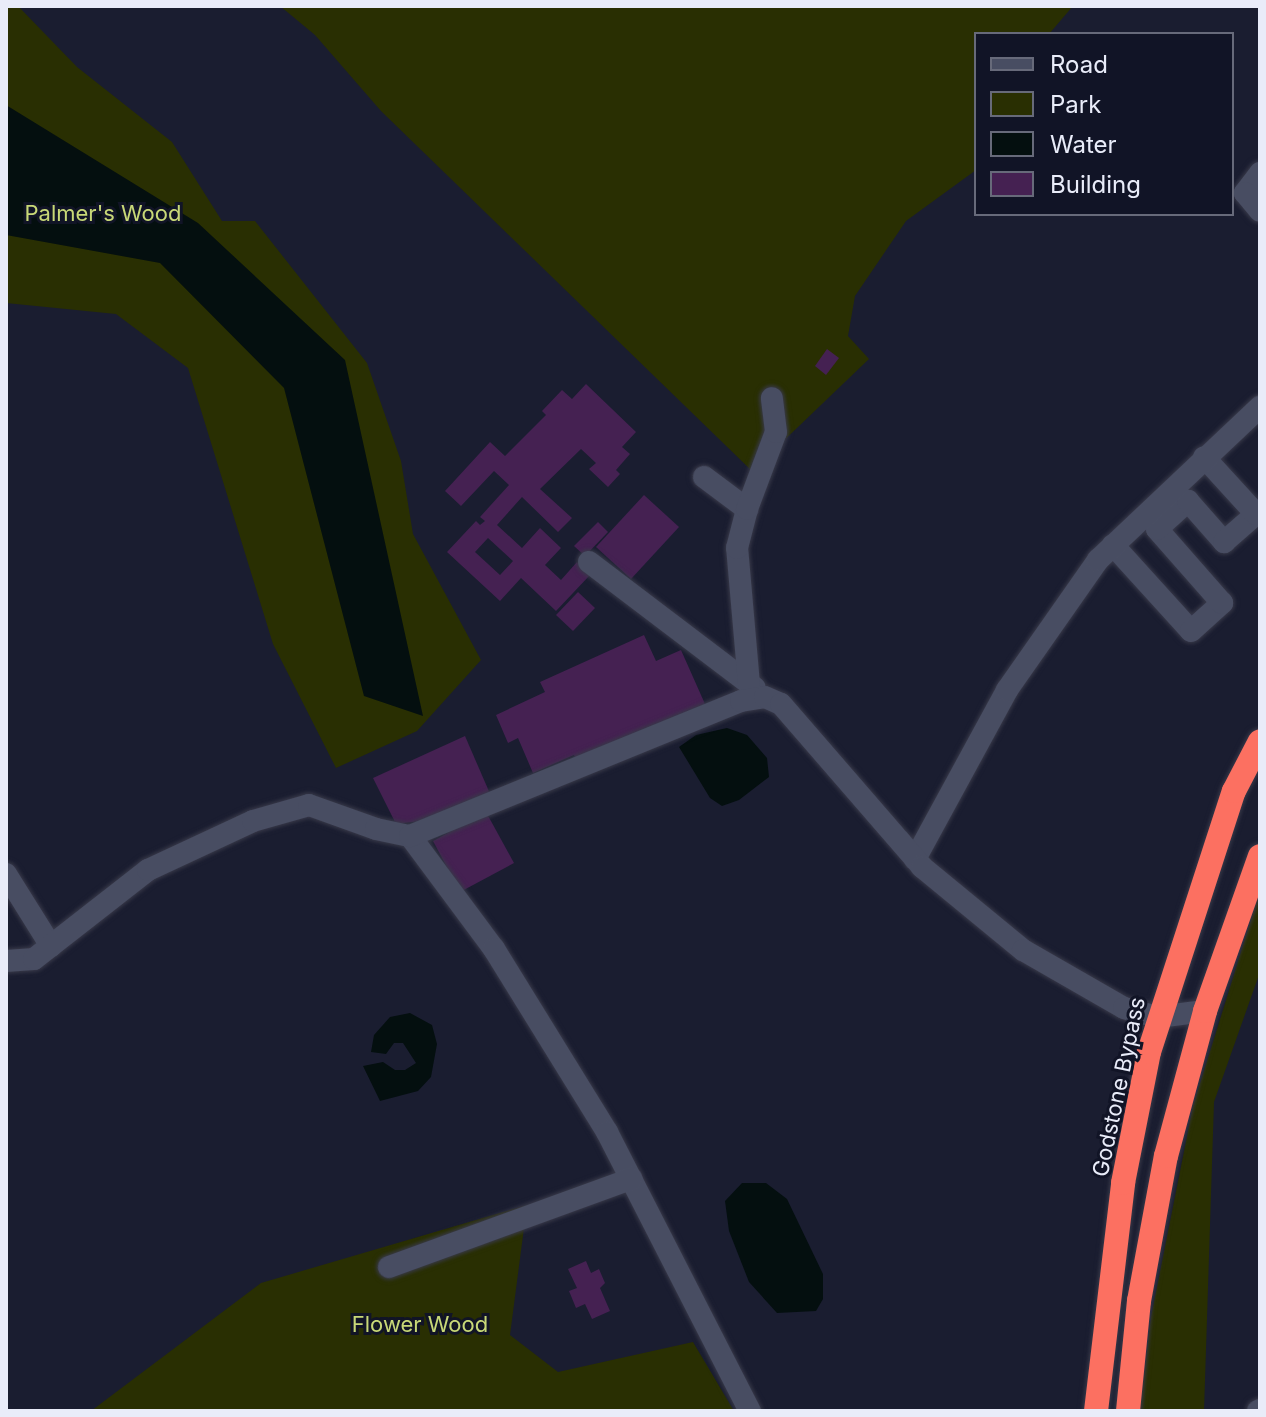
<!DOCTYPE html>
<html>
<head>
<meta charset="utf-8">
<style>
  body { margin:0 }
  #map { position:relative; width:1266px; height:1417px; overflow:hidden; background:#1a1d30; font-family:Inter,sans-serif }
  div>[style] { position:absolute }
  .green>* { inset:0; background:#292f02 }
  .water>* { inset:0; background:#040f0f }
  .building>* { inset:0; background:#452152 }
  .roads { filter:drop-shadow(0 0 2px #383949) drop-shadow(0 0 2px #383949) }
  .minor>* { height:22px; margin:-11px; padding:0 11px; transform-origin:11px; border-radius:11px; background:#484d62 }
  .highway>* { height:24px; margin:-12px; padding:0 12px; transform-origin:12px; border-radius:12px; background:#fc7061 }
  span { translate:-50% -50%; white-space:nowrap; text-align:center; line-height:1.15; -webkit-text-stroke:6px #111426; paint-order:stroke }
  .park-label { font-size:22px; color:#c8d877 }
  .street-label { font-size:22px; color:#e9ecf9 }
  .frame { position:absolute; inset:0; border:8px solid #e9ecf9; pointer-events:none }
  .legend { position:absolute; left:974px; top:32px; width:260px; height:184px; box-sizing:border-box; background:#111426; border:2px solid #676a7a; margin:0; padding:10px 14px; list-style:none; font-size:24px; color:#e9ecf9 }
  .legend li { display:flex; align-items:center; gap:16px; height:40px }
  .legend b { width:40px; border:2px solid #676a7a }
</style>
</head>
<body>
<div id="map">
  <div class="green">
    <div style="clip-path:polygon(6px 6px,18px 6px,77px 67px,172px 142px,222px 221px,255px 221px,367px 363px,401px 461px,413px 534px,481px 660px,417px 731px,336px 768px,273px 644px,188px 368px,116px 314px,6px 303px)"></div>
    <div style="clip-path:polygon(280px 6px,1073px 6px,1049px 34px,976px 34px,976px 170px,906px 221px,855px 296px,848px 336px,869px 359px,752px 471px,381px 111px,315px 35px)"></div>
    <div style="clip-path:polygon(1260px 891px,1260px 972px,1214px 1102px,1204px 1411px,1140px 1411px,1151px 1317px,1193px 1106px)"></div>
    <div style="clip-path:polygon(527px 1205px,510px 1335px,558px 1372px,693px 1342px,734px 1411px,91px 1411px,261px 1283px)"></div>
  </div>
  <div class="water">
    <div style="clip-path:polygon(6px 105px,198px 223px,345px 360px,423px 716px,364px 696px,284px 388px,160px 263px,6px 235px)"></div>
    <div style="clip-path:polygon(727px 728px,747px 735px,767px 758px,769px 777px,739px 800px,722px 806px,710px 798px,679px 747px,696px 735px)"></div>
    <div style="clip-path:polygon(410px 1013px,432px 1025px,437px 1044px,431px 1077px,418px 1091px,380px 1101px,363px 1066px,383px 1062px,395px 1070px,405px 1070px,416px 1063px,403px 1043px,394px 1043px,386px 1054px,371px 1052px,374px 1035px,390px 1017px)"></div>
    <div style="clip-path:polygon(742px 1183px,766px 1183px,787px 1199px,823px 1274px,823px 1299px,816px 1311px,777px 1313px,749px 1282px,729px 1231px,725px 1201px)"></div>
  </div>
  <div class="building">
    <div style="clip-path:polygon(827px 349px,839px 358px,826px 375px,815px 366px)"></div>
    <div style="clip-path:polygon(evenodd,586px 384px,636px 432px,622px 447px,630px 454px,616px 470px,620px 474px,608px 487px,589px 469px,596px 463px,581px 449px,540px 489px,572px 518px,558px 532px,522px 497px,497px 525px,522px 548px,540px 528px,561px 548px,545px 565px,561px 580px,577px 562px,590px 575px,556px 611px,521px 578px,500px 601px,447px 552px,476px 521px,480px 525px,485px 521px,480px 517px,509px 485px,494px 471px,461px 506px,445px 491px,490px 442px,505px 456px,546px 415px,542px 411px,562px 390px,572px 399px,586px 384px,488px 538px,513px 561px,500px 575px,475px 552px,488px 538px)"></div>
    <div style="clip-path:polygon(644px 495px,679px 527px,631px 579px,596px 547px)"></div>
    <div style="clip-path:polygon(598px 522px,608px 532px,585px 556px,574px 546px)"></div>
    <div style="clip-path:polygon(578px 592px,595px 608px,573px 631px,556px 615px)"></div>
    <div style="clip-path:polygon(644px 635px,656px 661px,681px 650px,705px 704px,576px 761px,574px 755px,533px 773px,518px 738px,508px 743px,496px 715px,545px 692px,540px 682px)"></div>
    <div style="clip-path:polygon(465px 736px,491px 796px,429px 820px,396px 824px,373px 778px)"></div>
    <div style="clip-path:polygon(486px 812px,514px 863px,460px 892px,433px 841px)"></div>
    <div style="clip-path:polygon(586px 1261px,591px 1273px,599px 1269px,605px 1283px,600px 1288px,610px 1311px,592px 1319px,585px 1304px,576px 1308px,569px 1291px,577px 1288px,568px 1269px)"></div>
  </div>
  <div class="roads">
    <div class="minor">
      <div style="left:1260px;top:173px;width:25px;rotate:127deg"></div>
      <div style="left:1245px;top:193px;width:23px;rotate:50deg"></div>
      <div style="left:704px;top:477px;width:54px;rotate:36.7deg"></div>
      <div style="left:1113px;top:545px;width:116px;rotate:47.8deg"></div>
      <div style="left:1191px;top:631px;width:42px;rotate:-42.1deg"></div>
      <div style="left:1222px;top:603px;width:98px;rotate:-131.3deg"></div>
      <div style="left:1157px;top:529px;width:42px;rotate:-42.1deg"></div>
      <div style="left:1188px;top:501px;width:55px;rotate:48.7deg"></div>
      <div style="left:1224px;top:542px;width:43px;rotate:-41.2deg"></div>
      <div style="left:1256px;top:514px;width:77px;rotate:-132.4deg"></div>
      <div style="left:589px;top:562px;width:208px;rotate:37.2deg"></div>
      <div style="left:749px;top:684px;width:137px;rotate:-95deg"></div>
      <div style="left:737px;top:548px;width:40px;rotate:-75.6deg"></div>
      <div style="left:747px;top:509px;width:82px;rotate:-69.4deg"></div>
      <div style="left:776px;top:432px;width:34px;rotate:-97deg"></div>
      <div style="left:410px;top:836px;width:141px;rotate:53.4deg"></div>
      <div style="left:494px;top:949px;width:215px;rotate:58.3deg"></div>
      <div style="left:607px;top:1132px;width:314px;rotate:62.9deg"></div>
      <div style="left:915px;top:859px;width:192px;rotate:-61.4deg"></div>
      <div style="left:1007px;top:690px;width:159px;rotate:-55deg"></div>
      <div style="left:1098px;top:560px;width:223px;rotate:-43.4deg"></div>
      <div style="left:6px;top:874px;width:85px;rotate:58deg"></div>
      <div style="left:6px;top:961px;width:28px;rotate:-4deg"></div>
      <div style="left:34px;top:959px;width:145px;rotate:-38deg"></div>
      <div style="left:148px;top:870px;width:116px;rotate:-25deg"></div>
      <div style="left:253px;top:821px;width:58px;rotate:-15.9deg"></div>
      <div style="left:309px;top:805px;width:71px;rotate:19.7deg"></div>
      <div style="left:376px;top:829px;width:35px;rotate:12deg"></div>
      <div style="left:410px;top:836px;width:357px;rotate:-22.2deg"></div>
      <div style="left:741px;top:701px;width:24px;rotate:-9deg"></div>
      <div style="left:765px;top:697px;width:17px;rotate:24deg"></div>
      <div style="left:781px;top:704px;width:216px;rotate:49.1deg"></div>
      <div style="left:922px;top:867px;width:131px;rotate:39.4deg"></div>
      <div style="left:1023px;top:950px;width:116px;rotate:29.9deg"></div>
      <div style="left:1124px;top:1008px;width:35px;rotate:15deg"></div>
      <div style="left:1158px;top:1017px;width:47px;rotate:-7.3deg"></div>
      <div style="left:389px;top:1267px;width:258px;rotate:-20deg"></div>
      <div style="left:1258px;top:1411px;width:2px;rotate:-27deg"></div>
    </div>
    <div class="highway">
      <div style="left:1096px;top:1411px;width:230px;rotate:-83.2deg"></div>
      <div style="left:1123px;top:1183px;width:134px;rotate:-78.8deg"></div>
      <div style="left:1149px;top:1052px;width:274px;rotate:-72deg"></div>
      <div style="left:1234px;top:791px;width:56px;rotate:-62.5deg"></div>
      <div style="left:1128px;top:1411px;width:111px;rotate:-84.3deg"></div>
      <div style="left:1139px;top:1301px;width:147px;rotate:-79.5deg"></div>
      <div style="left:1166px;top:1156px;width:150px;rotate:-74.9deg"></div>
      <div style="left:1205px;top:1011px;width:164px;rotate:-70.5deg"></div>
    </div>
  </div>
  <div class="park-label">
    <span style="left:103px;top:214px">Palmer's Wood</span>
    <span style="left:420px;top:1325px">Flower Wood</span>
  </div>
  <div class="street-label">
    <span style="left:1119px;top:1087px;rotate:-78deg">Godstone Bypass</span>
  </div>
  <div class="frame"></div>
  <ul class="legend">
  <li><b style="height:10px;background:#484d62"></b>Road</li>
  <li><b style="height:22px;background:#292f02"></b>Park</li>
  <li><b style="height:22px;background:#040f0f"></b>Water</li>
  <li><b style="height:22px;background:#452152"></b>Building</li>
  </ul>
</div>
</body>
</html>
